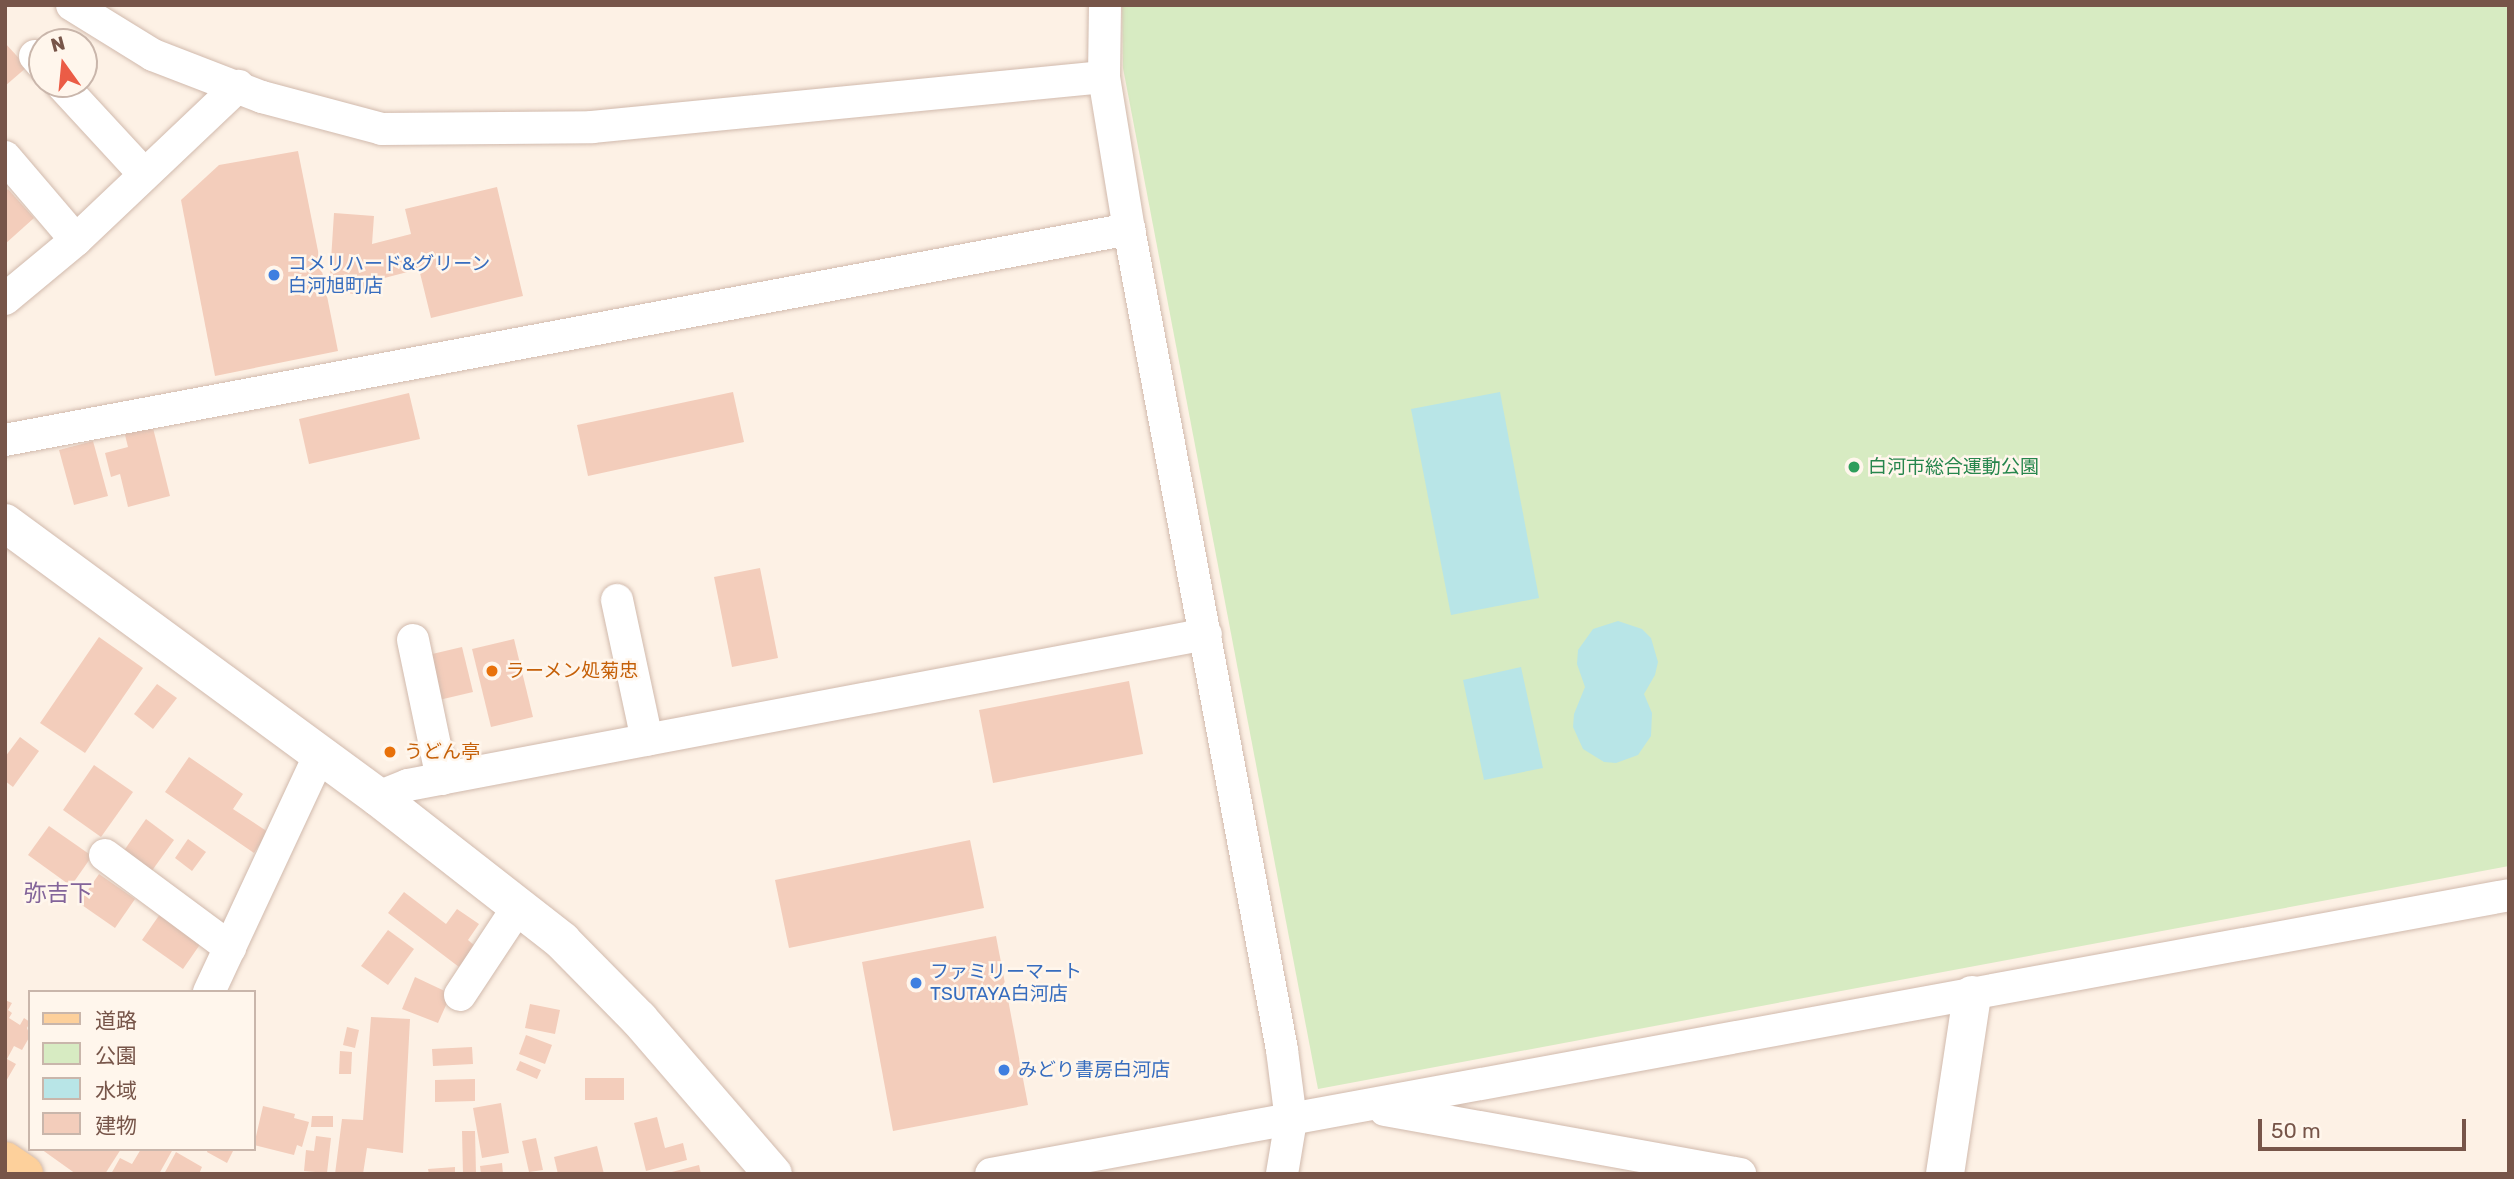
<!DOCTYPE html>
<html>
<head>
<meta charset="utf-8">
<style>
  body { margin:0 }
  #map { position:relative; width:2514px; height:1179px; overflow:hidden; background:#fdf1e5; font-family:Rubik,"Noto Sans JP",sans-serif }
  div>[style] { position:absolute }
  .green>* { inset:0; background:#d7ebc2 }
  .water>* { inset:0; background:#b8e5e7 }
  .building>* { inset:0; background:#f3cdbb }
  .roads { filter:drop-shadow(0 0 2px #d1baad) drop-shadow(0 0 2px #d1baad) }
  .minor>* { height:32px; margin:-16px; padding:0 16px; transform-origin:16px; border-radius:16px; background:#fff }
  .tertiary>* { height:38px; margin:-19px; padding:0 19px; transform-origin:19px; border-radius:19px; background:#fff }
  .primary>* { height:38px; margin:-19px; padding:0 19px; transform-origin:19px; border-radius:19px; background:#fdd09b }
  .dots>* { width:19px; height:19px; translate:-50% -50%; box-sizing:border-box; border:4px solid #fff6ec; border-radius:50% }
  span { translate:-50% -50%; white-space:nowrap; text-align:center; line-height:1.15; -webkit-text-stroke:5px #fff6ec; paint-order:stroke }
  .shop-label { font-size:19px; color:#366cbe }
  .left { translate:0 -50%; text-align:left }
  .leisure-label { font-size:19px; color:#27864d }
  .food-label { font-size:19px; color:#c56008 }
  .quarter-label { font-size:23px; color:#83649a }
  .frame { position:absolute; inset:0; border:7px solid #775549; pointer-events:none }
  .legend { position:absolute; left:28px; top:990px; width:228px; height:161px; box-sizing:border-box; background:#fff6ec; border:2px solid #c9b6ab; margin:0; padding:9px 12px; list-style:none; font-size:21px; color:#775549 }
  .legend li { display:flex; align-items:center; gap:14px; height:35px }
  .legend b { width:35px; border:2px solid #c9b6ab }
  .north { position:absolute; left:28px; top:28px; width:70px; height:70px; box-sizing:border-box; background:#fff6ec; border:2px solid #c9b6ab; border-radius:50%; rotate:345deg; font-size:19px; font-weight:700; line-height:28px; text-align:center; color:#775549 }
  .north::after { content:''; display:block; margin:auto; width:24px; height:32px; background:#eb5c46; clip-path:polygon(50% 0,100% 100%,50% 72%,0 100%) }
  .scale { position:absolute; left:2258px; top:1119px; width:208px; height:32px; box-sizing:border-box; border:4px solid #775549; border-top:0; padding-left:9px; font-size:21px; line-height:24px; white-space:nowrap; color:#775549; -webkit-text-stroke:5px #fff6ec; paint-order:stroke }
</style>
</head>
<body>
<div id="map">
  <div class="green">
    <div style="clip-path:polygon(1122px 5px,2509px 5px,2509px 866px,1318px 1089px,1123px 68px)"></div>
  </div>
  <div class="water">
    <div style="clip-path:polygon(1500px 392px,1539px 598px,1451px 615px,1411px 409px)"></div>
    <div style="clip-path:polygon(1618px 621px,1642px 629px,1651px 638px,1658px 662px,1655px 675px,1644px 694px,1652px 713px,1651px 736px,1638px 755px,1616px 763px,1604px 762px,1583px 749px,1573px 727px,1574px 714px,1585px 687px,1577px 664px,1578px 650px,1593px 629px)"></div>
    <div style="clip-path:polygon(1521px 667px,1543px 768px,1484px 780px,1463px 680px)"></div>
  </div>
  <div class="building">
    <div style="clip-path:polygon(5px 43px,27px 67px,5px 86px)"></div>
    <div style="clip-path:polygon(298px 151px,338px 351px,215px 376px,181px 200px,219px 165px)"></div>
    <div style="clip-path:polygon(497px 187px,523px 296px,431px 318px,419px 269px,369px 282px,368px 295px,329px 292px,334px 213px,374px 216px,372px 244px,411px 234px,405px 209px)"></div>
    <div style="clip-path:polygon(8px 189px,34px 218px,5px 244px,5px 192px)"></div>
    <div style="clip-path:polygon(733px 392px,744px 442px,588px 476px,577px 425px)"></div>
    <div style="clip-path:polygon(409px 393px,420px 439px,309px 464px,299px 419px)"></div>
    <div style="clip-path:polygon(152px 424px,170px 496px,128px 507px,120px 474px,111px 477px,105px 453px,128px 447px,124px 431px)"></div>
    <div style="clip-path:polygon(93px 441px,108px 496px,74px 505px,59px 450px)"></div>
    <div style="clip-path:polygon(760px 568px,778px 658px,732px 667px,714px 577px)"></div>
    <div style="clip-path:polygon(99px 637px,143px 668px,85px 753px,40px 723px)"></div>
    <div style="clip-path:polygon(514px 639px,533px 717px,491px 727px,472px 649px)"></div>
    <div style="clip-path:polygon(462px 647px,473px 692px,439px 700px,428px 655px)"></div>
    <div style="clip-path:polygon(1129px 681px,1143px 754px,993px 783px,979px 710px)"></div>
    <div style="clip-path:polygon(157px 684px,177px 698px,153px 729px,134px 714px)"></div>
    <div style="clip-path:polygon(20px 737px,39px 751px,13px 787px,5px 781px,5px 757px)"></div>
    <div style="clip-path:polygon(189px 757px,243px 794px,233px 809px,268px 832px,254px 853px,165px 792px)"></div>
    <div style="clip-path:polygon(94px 765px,133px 792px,101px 837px,63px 810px)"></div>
    <div style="clip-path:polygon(146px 819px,174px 840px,151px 872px,123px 852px)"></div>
    <div style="clip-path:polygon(49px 826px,92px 856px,71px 886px,28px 855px)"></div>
    <div style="clip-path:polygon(188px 839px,206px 852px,192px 871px,175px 858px)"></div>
    <div style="clip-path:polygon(970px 840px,984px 908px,789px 948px,775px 880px)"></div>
    <div style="clip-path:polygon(99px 874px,135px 899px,115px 928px,79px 903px)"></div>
    <div style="clip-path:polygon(404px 892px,446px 924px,457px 909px,479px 924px,468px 940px,475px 946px,459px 967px,388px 913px)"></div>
    <div style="clip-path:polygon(160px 914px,201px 943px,183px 969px,142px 940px)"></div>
    <div style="clip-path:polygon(388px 930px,414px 949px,388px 985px,361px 966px)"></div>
    <div style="clip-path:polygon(996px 936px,1028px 1105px,893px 1131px,862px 962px)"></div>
    <div style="clip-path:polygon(415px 977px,451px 994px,438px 1023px,402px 1009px)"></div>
    <div style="clip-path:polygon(5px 1000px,12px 1003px,8px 1010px,12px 1013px,9px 1018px,20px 1025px,24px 1018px,30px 1022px,27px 1028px,30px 1036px,22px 1050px,14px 1046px,7px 1059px,16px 1064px,5px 1083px)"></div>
    <div style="clip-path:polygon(530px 1004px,560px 1010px,555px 1034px,525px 1028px)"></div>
    <div style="clip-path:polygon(371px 1017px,410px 1019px,403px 1153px,367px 1148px,363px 1174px,335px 1174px,342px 1119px,363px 1120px)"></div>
    <div style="clip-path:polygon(347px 1027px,359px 1030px,355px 1048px,343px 1045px)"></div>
    <div style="clip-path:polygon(526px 1035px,552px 1045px,545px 1064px,519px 1054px)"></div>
    <div style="clip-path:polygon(472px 1047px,473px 1064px,433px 1066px,432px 1049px)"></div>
    <div style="clip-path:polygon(340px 1051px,352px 1052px,351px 1074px,339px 1074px)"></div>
    <div style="clip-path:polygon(520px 1061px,541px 1070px,537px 1079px,516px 1070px)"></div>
    <div style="clip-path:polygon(585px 1078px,624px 1078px,624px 1100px,585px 1100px)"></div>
    <div style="clip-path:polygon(475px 1079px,475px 1101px,435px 1102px,435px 1080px)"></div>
    <div style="clip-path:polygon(501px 1103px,509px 1153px,482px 1158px,473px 1108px)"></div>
    <div style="clip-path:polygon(263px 1106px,295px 1114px,294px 1118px,309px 1122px,302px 1147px,297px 1145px,294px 1155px,254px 1145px)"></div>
    <div style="clip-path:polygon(312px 1116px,333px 1116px,333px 1127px,311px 1127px)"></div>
    <div style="clip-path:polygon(657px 1117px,665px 1148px,683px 1143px,687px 1160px,646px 1171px,634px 1123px)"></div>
    <div style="clip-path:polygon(462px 1131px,475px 1131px,476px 1174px,463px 1174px)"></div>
    <div style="clip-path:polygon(316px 1136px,331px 1138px,327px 1173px,304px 1171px,306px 1150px,314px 1151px)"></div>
    <div style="clip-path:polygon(536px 1138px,543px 1170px,529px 1172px,522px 1141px)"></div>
    <div style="clip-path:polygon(597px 1146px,604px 1174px,558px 1174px,554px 1157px)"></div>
    <div style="clip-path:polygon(41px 1149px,121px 1149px,105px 1174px,76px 1174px)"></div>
    <div style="clip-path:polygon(141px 1149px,173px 1149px,159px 1174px,111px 1174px,120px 1158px,132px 1164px)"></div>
    <div style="clip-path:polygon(208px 1149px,234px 1149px,227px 1163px,207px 1152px)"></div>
    <div style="clip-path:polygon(176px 1152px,202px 1167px,199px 1174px,164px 1174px)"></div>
    <div style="clip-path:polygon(502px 1163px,503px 1174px,481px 1174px,480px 1166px)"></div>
    <div style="clip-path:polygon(699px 1165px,701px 1174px,668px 1174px,668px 1173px)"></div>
    <div style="clip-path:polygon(455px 1167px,455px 1174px,429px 1174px,428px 1169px)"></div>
  </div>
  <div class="roads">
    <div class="minor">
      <div style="left:72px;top:5px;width:95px;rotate:31.7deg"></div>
      <div style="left:153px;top:55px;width:117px;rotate:21.1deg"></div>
      <div style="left:262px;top:97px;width:124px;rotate:14.9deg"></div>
      <div style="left:382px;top:129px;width:210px;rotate:-0.5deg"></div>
      <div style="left:592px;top:127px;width:514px;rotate:-5.58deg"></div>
      <div style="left:1105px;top:5px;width:72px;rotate:90.8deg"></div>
      <div style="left:1104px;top:77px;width:154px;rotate:80.7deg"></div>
      <div style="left:1129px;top:229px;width:835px;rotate:79.44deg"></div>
      <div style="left:1282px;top:1050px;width:71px;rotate:82.7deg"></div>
      <div style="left:1291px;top:1120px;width:55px;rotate:99.5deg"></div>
      <div style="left:35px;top:56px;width:11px;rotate:49deg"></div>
      <div style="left:61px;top:84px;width:122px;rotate:47.3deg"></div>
      <div style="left:5px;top:157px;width:109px;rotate:49.5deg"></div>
      <div style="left:5px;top:299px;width:92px;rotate:-39.7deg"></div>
      <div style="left:76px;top:240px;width:224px;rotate:-43.5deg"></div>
      <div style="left:5px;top:440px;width:1144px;rotate:-10.63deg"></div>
      <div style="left:617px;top:600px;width:143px;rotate:77.9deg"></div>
      <div style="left:413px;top:640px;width:142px;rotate:78.2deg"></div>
      <div style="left:378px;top:797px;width:32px;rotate:-22deg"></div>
      <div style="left:408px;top:785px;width:812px;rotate:-10.71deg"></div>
      <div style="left:105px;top:855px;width:156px;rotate:36.6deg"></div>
      <div style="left:209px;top:992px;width:263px;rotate:-65deg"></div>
      <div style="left:460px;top:995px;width:105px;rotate:-56.6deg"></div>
      <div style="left:1385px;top:1110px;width:361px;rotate:10.2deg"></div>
      <div style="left:991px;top:1174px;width:1543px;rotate:-10.41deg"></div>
    </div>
    <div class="tertiary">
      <div style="left:5px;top:523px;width:463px;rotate:36.3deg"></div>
      <div style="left:378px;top:797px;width:234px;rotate:38deg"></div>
      <div style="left:562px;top:941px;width:110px;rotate:45.4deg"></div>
      <div style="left:639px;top:1019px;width:205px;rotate:49.2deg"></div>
      <div style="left:1945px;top:1174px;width:181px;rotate:-81.4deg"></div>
    </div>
    <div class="primary">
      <div style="left:5px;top:1161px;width:23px;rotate:34deg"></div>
    </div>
  </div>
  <div class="dots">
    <div style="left:274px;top:275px;background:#3f7fe0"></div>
    <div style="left:1854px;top:467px;background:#2e9e5b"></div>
    <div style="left:492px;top:671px;background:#e8710a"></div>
    <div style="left:390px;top:752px;background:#e8710a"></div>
    <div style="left:916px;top:983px;background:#3f7fe0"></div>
    <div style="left:1004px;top:1070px;background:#3f7fe0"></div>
  </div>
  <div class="shop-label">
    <span class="left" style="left:288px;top:275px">コメリハード&amp;グリーン<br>白河旭町店</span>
    <span class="left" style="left:930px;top:983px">ファミリーマート<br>TSUTAYA白河店</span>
    <span class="left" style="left:1018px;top:1070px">みどり書房白河店</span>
  </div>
  <div class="leisure-label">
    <span class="left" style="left:1868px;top:467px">白河市総合運動公園</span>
  </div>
  <div class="food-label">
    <span class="left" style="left:506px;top:671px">ラーメン処菊忠</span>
    <span class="left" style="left:404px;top:752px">うどん亭</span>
  </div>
  <div class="quarter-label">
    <span style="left:58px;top:893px">弥吉下</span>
  </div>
  <div class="frame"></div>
  <ul class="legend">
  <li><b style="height:9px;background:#fdd09b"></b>道路</li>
  <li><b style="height:19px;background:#d7ebc2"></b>公園</li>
  <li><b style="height:19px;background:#b8e5e7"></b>水域</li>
  <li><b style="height:19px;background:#f3cdbb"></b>建物</li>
  </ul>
  <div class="north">N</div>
  <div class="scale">50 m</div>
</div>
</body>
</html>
